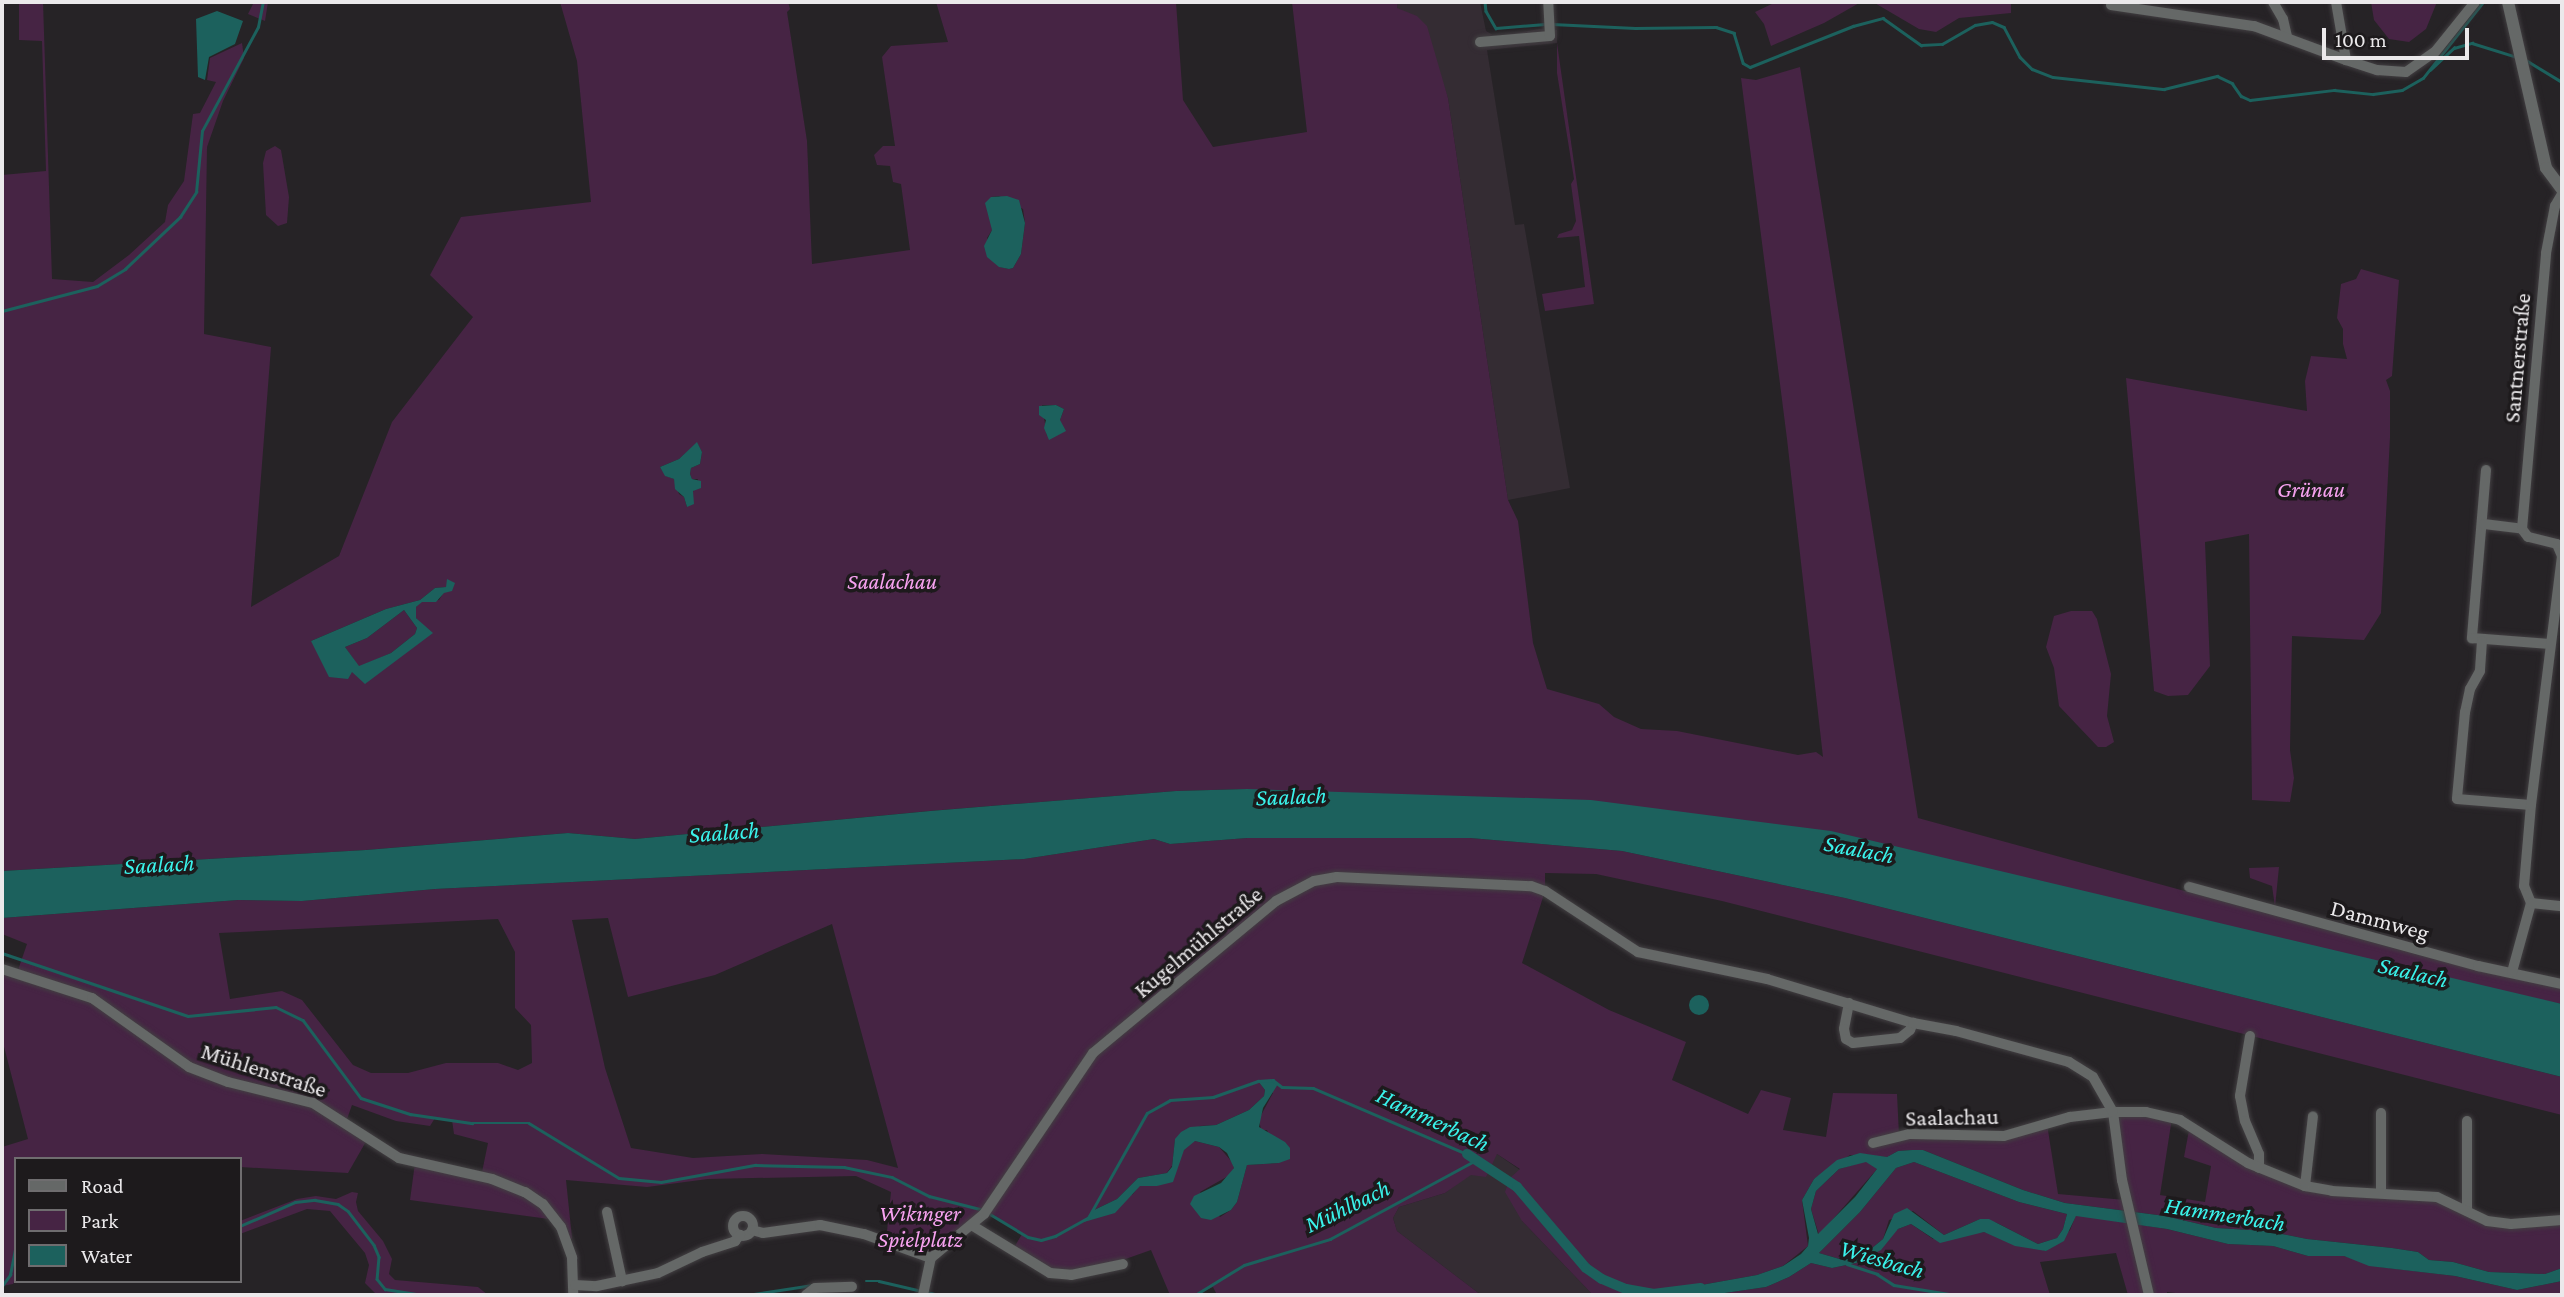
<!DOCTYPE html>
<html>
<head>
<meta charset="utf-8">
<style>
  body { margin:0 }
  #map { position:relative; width:2564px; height:1297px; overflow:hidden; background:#262326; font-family:"Crimson Pro",serif }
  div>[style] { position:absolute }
  .built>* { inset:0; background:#342c33 }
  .green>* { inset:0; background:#462444 }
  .water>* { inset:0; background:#1c615d }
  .round { border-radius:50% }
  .stream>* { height:2.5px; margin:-1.25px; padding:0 1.25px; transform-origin:1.25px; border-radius:1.25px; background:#1c615d }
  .canal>* { height:10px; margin:-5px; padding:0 5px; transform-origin:5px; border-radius:5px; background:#1c615d }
  .roads { filter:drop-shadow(0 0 2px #423f42) drop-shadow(0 0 2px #423f42) }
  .minor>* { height:10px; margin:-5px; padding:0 5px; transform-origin:5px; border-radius:5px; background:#656867 }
  .minor>.ring { margin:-5px; padding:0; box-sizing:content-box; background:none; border:10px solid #656867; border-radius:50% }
  .tertiary>* { height:12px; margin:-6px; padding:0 6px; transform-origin:6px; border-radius:6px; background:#656867 }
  span { translate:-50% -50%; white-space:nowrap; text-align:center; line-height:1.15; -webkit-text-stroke:7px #1d1a1c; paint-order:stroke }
  .street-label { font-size:23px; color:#ebe9eb }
  .park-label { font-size:23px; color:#f7a2f0; font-style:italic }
  .water-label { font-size:24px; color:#3af3eb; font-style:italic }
  .frame { position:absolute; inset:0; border:4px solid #ebe9eb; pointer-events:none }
  .legend { position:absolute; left:14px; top:1157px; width:228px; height:126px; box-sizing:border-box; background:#1d1a1c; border:2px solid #6f6d6f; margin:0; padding:9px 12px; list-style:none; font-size:21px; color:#ebe9eb }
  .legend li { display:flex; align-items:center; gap:14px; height:35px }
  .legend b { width:35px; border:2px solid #6f6d6f }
  .scale { position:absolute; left:2322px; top:28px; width:147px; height:32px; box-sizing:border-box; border:4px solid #ebe9eb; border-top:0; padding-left:9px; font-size:21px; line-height:24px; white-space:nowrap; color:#ebe9eb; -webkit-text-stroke:5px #1d1a1c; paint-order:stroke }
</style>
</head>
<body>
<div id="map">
  <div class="built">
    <div style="clip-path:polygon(1398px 2px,1480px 2px,1486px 31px,1496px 37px,1539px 29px,1557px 30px,1557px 43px,1487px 50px,1515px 225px,1524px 224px,1570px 488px,1508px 500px,1448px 98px,1438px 69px,1397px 8px)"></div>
    <div style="clip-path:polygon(1497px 1154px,1520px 1170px,1522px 1221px,1593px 1295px,1481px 1295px,1397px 1231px,1393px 1218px,1399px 1207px,1445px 1193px)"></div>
  </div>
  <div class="green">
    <div style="clip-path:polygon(evenodd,19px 2px,43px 2px,52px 279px,93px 282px,129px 255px,165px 222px,168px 205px,184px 181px,193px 114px,200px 113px,216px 82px,207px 80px,210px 58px,242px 43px,244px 58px,223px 101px,207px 147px,204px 334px,271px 347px,251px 607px,339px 556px,392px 422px,473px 317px,430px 275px,461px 217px,591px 202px,577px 61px,560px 2px,788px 2px,790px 9px,787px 12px,807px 141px,812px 264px,910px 250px,901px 184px,893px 182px,890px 166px,877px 165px,874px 155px,883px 146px,895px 146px,882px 57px,891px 46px,948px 42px,936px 2px,1176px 2px,1183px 100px,1213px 147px,1307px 132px,1292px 2px,1398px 2px,1397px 8px,1417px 16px,1427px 26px,1448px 98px,1508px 500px,1518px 521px,1533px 643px,1547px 689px,1599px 704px,1614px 717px,1641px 729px,1677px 731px,1798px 755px,1816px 752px,1823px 757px,1787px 439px,1741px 78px,1756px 80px,1800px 67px,1918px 818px,2433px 959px,2562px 989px,2562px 1004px,1247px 789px,1176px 791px,929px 811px,635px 839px,568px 833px,366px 850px,2px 871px,2px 175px,46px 171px,42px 41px,19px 40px,19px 2px,999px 196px,1023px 209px,1025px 223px,1021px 254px,1013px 268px,1009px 269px,1000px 267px,987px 238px,992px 230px,991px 197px,999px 196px,19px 2px,1042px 405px,1056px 405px,1064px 409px,1060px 420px,1047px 436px,1042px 405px,19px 2px,697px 443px,702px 452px,700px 464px,691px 468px,690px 474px,692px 479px,698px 479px,687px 507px,684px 497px,679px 494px,674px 479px,666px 476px,660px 467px,679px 459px,697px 443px,19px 2px,447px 587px,439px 600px,421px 602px,416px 607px,416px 618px,424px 626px,366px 683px,357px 673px,311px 641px,386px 609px,420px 600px,435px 588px,447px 587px)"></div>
    <div style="clip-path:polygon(254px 2px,268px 2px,265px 21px,248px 14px)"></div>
    <div style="clip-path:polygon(1776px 2px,1861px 2px,1824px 23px,1771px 46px,1764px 24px,1755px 12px)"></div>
    <div style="clip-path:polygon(1873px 2px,1966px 3px,2011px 2px,2011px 13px,1959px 18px,1936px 32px,1919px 29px)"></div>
    <div style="clip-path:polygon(2371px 2px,2437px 2px,2426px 29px,2409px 42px,2389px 39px,2374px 20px)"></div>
    <div style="clip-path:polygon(1557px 43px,1594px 304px,1545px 311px,1542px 294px,1585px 287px,1579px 236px,1557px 238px,1559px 234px,1572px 230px,1576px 221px,1571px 184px,1574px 179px,1557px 73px)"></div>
    <div style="clip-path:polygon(275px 146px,281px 150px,289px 197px,287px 223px,278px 226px,266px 215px,263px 163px,266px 151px)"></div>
    <div style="clip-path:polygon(2361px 269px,2399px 280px,2392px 376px,2386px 380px,2390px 391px,2390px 437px,2381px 613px,2364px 640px,2292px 636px,2290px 750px,2294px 778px,2290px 802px,2252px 800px,2249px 534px,2205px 542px,2210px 666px,2188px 695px,2168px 696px,2154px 691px,2126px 378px,2307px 411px,2305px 381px,2311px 356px,2347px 359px,2343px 344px,2343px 329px,2337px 318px,2341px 284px,2356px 279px)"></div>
    <div style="clip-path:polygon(404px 610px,417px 628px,415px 634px,391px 653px,359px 667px,345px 647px,367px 638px)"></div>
    <div style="clip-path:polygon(2071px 611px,2092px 611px,2097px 619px,2111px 674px,2107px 716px,2114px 742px,2106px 747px,2098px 747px,2059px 706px,2054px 668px,2046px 647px,2054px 616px)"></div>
    <div style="clip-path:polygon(evenodd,1247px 838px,1470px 838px,1622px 851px,1845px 898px,2562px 1077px,2562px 1115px,1722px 901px,1596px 874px,1545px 873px,1545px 891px,1522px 963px,1609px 1010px,1686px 1042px,1672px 1080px,1748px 1114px,1761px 1090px,1791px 1098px,1783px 1130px,1826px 1137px,1833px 1093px,1897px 1094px,1899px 1135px,2004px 1136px,2047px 1124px,2058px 1194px,2125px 1200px,2113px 1112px,2172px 1118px,2160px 1195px,2205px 1202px,2211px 1166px,2184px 1157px,2190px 1125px,2234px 1155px,2305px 1186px,2437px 1197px,2487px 1221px,2562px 1220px,2562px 1268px,2545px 1274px,2489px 1272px,2453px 1262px,2429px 1260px,2418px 1252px,2392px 1248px,2307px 1239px,2267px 1231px,2216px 1228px,2165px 1216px,2065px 1203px,2023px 1190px,1923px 1150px,1912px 1150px,1898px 1151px,1887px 1157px,1850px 1155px,1814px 1179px,1802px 1200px,1808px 1246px,1783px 1266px,1757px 1275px,1690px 1287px,1683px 1295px,1593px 1295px,1522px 1221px,1505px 1192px,1510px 1178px,1520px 1169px,1497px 1154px,1486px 1177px,1471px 1175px,1445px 1193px,1399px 1207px,1393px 1218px,1397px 1231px,1481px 1295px,1217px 1295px,1213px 1287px,1195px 1295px,1170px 1295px,1151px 1250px,1086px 1273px,1060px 1275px,1012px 1251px,1022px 1234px,981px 1209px,980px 1220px,931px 1258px,886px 1241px,891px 1192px,856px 1176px,708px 1179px,647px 1187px,566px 1180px,572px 1238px,568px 1243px,549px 1219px,410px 1200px,415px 1163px,481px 1177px,488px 1143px,454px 1134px,452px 1120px,435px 1118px,430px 1126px,396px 1121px,352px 1105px,346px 1122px,368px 1138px,348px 1173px,240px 1167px,240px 1159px,16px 1159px,16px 1278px,13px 1284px,2px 1286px,2px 1147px,28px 1139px,2px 1039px,2px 969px,17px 973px,27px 944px,2px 934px,2px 918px,238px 900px,302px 901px,435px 889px,1024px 859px,1154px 839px,1170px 844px,1247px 838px,608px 918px,628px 997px,715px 975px,832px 924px,898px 1168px,867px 1160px,762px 1154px,693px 1158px,631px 1148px,605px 1068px,572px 920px,608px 918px,1247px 838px,498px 919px,515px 952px,515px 1008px,531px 1025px,532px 1063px,518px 1070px,498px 1063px,446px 1063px,408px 1073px,371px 1073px,353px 1065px,302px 1000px,282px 991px,230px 999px,219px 933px,498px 919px,1247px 838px,1259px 1082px,1273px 1093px,1259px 1119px,1261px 1130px,1267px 1130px,1279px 1163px,1247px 1165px,1237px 1202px,1231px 1210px,1220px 1217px,1200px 1192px,1230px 1175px,1234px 1168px,1232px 1162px,1219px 1147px,1195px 1141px,1188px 1144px,1157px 1186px,1139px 1186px,1133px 1194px,1086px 1221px,1092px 1211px,1117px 1199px,1138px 1178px,1167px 1173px,1172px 1167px,1175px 1140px,1200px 1126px,1216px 1125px,1249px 1110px,1264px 1096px,1265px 1090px,1259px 1082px)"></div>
    <div style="clip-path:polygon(2279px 867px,2275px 907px,2272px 886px,2250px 878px,2249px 868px)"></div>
    <div style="clip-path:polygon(1866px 1161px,1878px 1168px,1819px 1235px,1811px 1209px,1816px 1191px,1839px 1169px)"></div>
    <div style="clip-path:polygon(1914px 1162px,2019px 1202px,2067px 1214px,2063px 1229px,2057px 1238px,2038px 1244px,1997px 1223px,1980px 1219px,1944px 1235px,1913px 1211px,1889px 1220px,1883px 1239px,1866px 1253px,1843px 1260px,1819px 1253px,1860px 1212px,1896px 1168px)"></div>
    <div style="clip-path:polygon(352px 1192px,358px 1193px,356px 1202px,358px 1211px,383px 1241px,392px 1259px,389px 1274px,395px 1280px,478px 1287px,488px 1295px,376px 1294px,365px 1283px,369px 1265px,365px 1253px,330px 1211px,307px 1209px,240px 1234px,240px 1221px,297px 1199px,316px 1196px,336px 1199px)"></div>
    <div style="clip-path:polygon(2076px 1215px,2167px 1229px,2228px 1244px,2273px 1246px,2308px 1256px,2344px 1256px,2380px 1267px,2455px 1276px,2517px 1290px,2562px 1281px,2562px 1295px,2192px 1295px,2167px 1292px,2167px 1295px,2128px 1295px,2116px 1253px,2040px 1262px,2050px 1295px,1711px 1295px,1766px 1287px,1789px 1277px,1811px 1263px,1832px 1268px,1856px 1263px,1898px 1229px,1911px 1224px,1933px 1239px,1984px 1232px,2046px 1251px,2070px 1230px)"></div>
  </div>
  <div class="water">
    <div style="clip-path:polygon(217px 11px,243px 21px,235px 44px,209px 57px,205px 80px,198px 77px,196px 19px)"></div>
    <div style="clip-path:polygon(1007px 196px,1019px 200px,1025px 223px,1021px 254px,1013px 268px,1009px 269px,999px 267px,987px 257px,984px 246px,992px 230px,985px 203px,991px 197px)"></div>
    <div style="clip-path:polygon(1056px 405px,1064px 409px,1060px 420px,1066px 431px,1049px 440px,1044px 428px,1046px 420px,1039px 415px,1039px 406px)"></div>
    <div style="clip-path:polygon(697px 442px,702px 452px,700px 464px,691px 468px,690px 474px,692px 479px,701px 481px,701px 488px,693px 491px,694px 504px,687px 507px,684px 497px,675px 489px,674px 479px,665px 476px,660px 467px,679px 459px)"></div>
    <div style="clip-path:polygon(evenodd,447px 579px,455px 583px,452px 591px,444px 593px,436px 602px,422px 602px,416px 607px,416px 618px,433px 633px,365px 684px,352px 672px,348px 679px,329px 677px,311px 641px,386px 609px,420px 600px,435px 588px,446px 587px,447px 579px,404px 610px,417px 628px,415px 634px,391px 653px,359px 666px,345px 647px,367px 638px,404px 610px)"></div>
    <div style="clip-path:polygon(1247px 789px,1591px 800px,1831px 831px,2562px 1004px,2562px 1077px,1845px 898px,1622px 851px,1470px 838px,1247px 838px,1170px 844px,1154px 839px,1024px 859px,435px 889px,302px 901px,238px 900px,2px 918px,2px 871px,366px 850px,568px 833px,635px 839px,930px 811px,1176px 791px)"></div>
    <div class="round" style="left:1689px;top:995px;width:20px;height:20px"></div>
    <div style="clip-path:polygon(1273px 1080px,1278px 1084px,1263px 1108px,1259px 1127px,1285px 1142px,1290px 1148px,1290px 1159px,1279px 1163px,1247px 1165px,1237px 1202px,1231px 1210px,1211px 1220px,1201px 1218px,1190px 1204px,1194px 1196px,1221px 1183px,1234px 1168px,1227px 1153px,1219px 1147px,1195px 1141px,1184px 1150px,1173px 1182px,1157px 1186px,1140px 1186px,1115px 1213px,1084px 1222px,1092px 1211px,1117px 1199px,1138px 1178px,1167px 1173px,1172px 1167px,1175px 1139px,1181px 1132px,1190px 1127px,1216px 1125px,1249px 1110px,1264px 1096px,1265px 1090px,1258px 1081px)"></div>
    <div style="clip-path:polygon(evenodd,1912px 1150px,1923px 1150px,2023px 1190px,2065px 1203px,2165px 1216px,2216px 1228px,2267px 1231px,2307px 1239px,2392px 1248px,2418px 1252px,2429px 1260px,2453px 1262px,2489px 1272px,2545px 1274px,2562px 1268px,2562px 1281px,2517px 1290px,2455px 1276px,2369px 1266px,2344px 1256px,2308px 1256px,2273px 1246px,2228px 1244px,2167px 1229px,2076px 1216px,2064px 1241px,2046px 1251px,2015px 1246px,1984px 1232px,1940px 1243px,1911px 1224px,1898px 1229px,1881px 1250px,1856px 1263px,1832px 1268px,1811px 1263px,1789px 1277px,1766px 1287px,1711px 1295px,1683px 1295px,1690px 1287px,1757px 1275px,1783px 1266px,1801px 1254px,1808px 1246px,1809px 1238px,1802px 1200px,1814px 1179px,1837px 1160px,1860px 1153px,1887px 1157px,1898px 1151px,1912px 1150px,1866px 1162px,1877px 1169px,1855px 1197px,1818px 1234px,1811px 1209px,1816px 1191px,1839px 1169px,1866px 1162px,1912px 1150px,1914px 1162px,2019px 1202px,2067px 1214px,2063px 1229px,2057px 1238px,2038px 1244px,1989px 1219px,1980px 1219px,1944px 1235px,1907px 1208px,1894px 1214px,1883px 1239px,1866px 1253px,1843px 1260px,1819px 1253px,1860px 1212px,1896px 1168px,1914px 1162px)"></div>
  </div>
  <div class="stream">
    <div style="left:1485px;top:2px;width:9px;rotate:84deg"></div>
    <div style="left:1486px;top:11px;width:20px;rotate:60deg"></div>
    <div style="left:1496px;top:28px;width:49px;rotate:-4.7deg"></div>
    <div style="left:1552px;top:24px;width:83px;rotate:2.8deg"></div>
    <div style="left:1635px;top:28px;width:81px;rotate:-0.7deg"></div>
    <div style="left:1716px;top:27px;width:19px;rotate:18deg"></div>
    <div style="left:1734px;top:33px;width:31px;rotate:73deg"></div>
    <div style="left:1743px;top:63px;width:8px;rotate:30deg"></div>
    <div style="left:1750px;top:67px;width:111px;rotate:-21.7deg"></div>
    <div style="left:1853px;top:26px;width:31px;rotate:-15deg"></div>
    <div style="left:1883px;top:18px;width:47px;rotate:35.4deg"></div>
    <div style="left:1921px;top:45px;width:21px;rotate:-3deg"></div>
    <div style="left:1942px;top:44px;width:38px;rotate:-30deg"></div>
    <div style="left:1975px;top:25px;width:17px;rotate:-10deg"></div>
    <div style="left:1992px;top:22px;width:13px;rotate:23deg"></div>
    <div style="left:2004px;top:27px;width:34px;rotate:62deg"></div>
    <div style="left:2020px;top:57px;width:17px;rotate:45deg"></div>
    <div style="left:2032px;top:69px;width:22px;rotate:21deg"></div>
    <div style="left:2053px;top:77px;width:112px;rotate:6.2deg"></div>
    <div style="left:2164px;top:89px;width:55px;rotate:-13.8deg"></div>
    <div style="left:2217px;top:76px;width:17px;rotate:25deg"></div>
    <div style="left:2232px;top:83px;width:16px;rotate:55deg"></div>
    <div style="left:2241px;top:96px;width:10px;rotate:24deg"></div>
    <div style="left:2250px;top:100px;width:85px;rotate:-6.8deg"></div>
    <div style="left:2334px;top:90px;width:39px;rotate:6deg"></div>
    <div style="left:2373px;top:94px;width:29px;rotate:-8deg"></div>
    <div style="left:2402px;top:90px;width:24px;rotate:-30deg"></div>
    <div style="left:2423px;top:78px;width:97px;rotate:-51.7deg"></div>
    <div style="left:2526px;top:60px;width:42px;rotate:31.4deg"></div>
    <div style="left:2430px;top:70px;width:33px;rotate:-43deg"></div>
    <div style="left:2454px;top:48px;width:19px;rotate:-16deg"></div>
    <div style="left:2472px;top:43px;width:47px;rotate:17.3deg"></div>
    <div style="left:2px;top:311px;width:98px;rotate:-14.7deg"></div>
    <div style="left:97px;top:286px;width:33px;rotate:-31deg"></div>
    <div style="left:125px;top:269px;width:76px;rotate:-43.4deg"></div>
    <div style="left:180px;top:217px;width:30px;rotate:-57deg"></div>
    <div style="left:196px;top:192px;width:61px;rotate:-84.4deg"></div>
    <div style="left:202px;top:131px;width:118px;rotate:-61.7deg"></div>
    <div style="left:258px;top:27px;width:25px;rotate:-79deg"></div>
    <div style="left:2px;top:953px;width:196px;rotate:18.7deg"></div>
    <div style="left:188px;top:1016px;width:88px;rotate:-5.8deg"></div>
    <div style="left:276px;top:1007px;width:30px;rotate:26deg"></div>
    <div style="left:303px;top:1020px;width:97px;rotate:53.4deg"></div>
    <div style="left:361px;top:1098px;width:52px;rotate:18.1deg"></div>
    <div style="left:410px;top:1114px;width:63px;rotate:8.3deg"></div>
    <div style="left:472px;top:1123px;width:57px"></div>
    <div style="left:529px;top:1123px;width:105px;rotate:31.4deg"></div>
    <div style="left:619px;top:1178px;width:42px;rotate:5.4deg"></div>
    <div style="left:661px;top:1182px;width:96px;rotate:-10.3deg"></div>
    <div style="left:755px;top:1165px;width:89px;rotate:1.3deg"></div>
    <div style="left:844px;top:1167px;width:49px;rotate:11.8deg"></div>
    <div style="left:892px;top:1177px;width:42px;rotate:27.2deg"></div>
    <div style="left:929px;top:1196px;width:53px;rotate:14.3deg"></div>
    <div style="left:990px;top:1214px;width:44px;rotate:31.2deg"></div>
    <div style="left:1028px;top:1237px;width:13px;rotate:13deg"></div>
    <div style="left:1041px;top:1240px;width:15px;rotate:-16deg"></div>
    <div style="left:1055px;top:1236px;width:38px;rotate:-29deg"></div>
    <div style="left:1088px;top:1218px;width:120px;rotate:-60.7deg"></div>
    <div style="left:1147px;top:1113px;width:26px;rotate:-29deg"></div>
    <div style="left:1170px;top:1100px;width:43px;rotate:-4deg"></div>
    <div style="left:1213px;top:1097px;width:48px;rotate:-19.6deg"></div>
    <div style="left:1258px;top:1081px;width:15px;rotate:-4deg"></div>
    <div style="left:1273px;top:1080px;width:11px;rotate:38deg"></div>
    <div style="left:1282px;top:1087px;width:31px;rotate:2deg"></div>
    <div style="left:1313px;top:1088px;width:168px;rotate:23.2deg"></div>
    <div style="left:240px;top:1226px;width:60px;rotate:-23.6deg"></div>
    <div style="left:295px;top:1202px;width:20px;rotate:-6deg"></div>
    <div style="left:315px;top:1200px;width:23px;rotate:10deg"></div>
    <div style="left:338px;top:1204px;width:12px;rotate:35deg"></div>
    <div style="left:348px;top:1211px;width:43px;rotate:52.6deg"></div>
    <div style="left:374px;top:1245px;width:13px;rotate:67deg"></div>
    <div style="left:379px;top:1257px;width:22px;rotate:95deg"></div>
    <div style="left:377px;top:1279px;width:13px;rotate:51deg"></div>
    <div style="left:385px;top:1289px;width:39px;rotate:9deg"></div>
    <div style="left:1847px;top:1264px;width:32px;rotate:18deg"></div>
    <div style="left:1877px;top:1274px;width:20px;rotate:33deg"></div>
    <div style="left:1894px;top:1285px;width:63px;rotate:9.2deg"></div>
    <div style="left:866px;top:1281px;width:13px"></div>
    <div style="left:879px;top:1281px;width:62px;rotate:13.1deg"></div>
    <div style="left:2px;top:1286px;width:14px;rotate:-54deg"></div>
    <div style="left:10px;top:1275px;width:33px;rotate:-79deg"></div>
    <div style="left:747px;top:1295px;width:66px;rotate:-8.7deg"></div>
    <div style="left:1195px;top:1295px;width:57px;rotate:-31.5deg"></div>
    <div style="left:1244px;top:1265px;width:90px;rotate:-16.8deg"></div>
    <div style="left:1330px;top:1239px;width:164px;rotate:-28.4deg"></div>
  </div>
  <div class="canal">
    <div style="left:1467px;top:1154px;width:60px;rotate:33.4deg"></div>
    <div style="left:1517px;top:1187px;width:106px;rotate:49.6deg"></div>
    <div style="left:1586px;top:1268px;width:19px;rotate:35deg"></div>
    <div style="left:1602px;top:1279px;width:26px;rotate:23deg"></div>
    <div style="left:1626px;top:1289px;width:27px;rotate:10deg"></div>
    <div style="left:1653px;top:1294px;width:48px;rotate:-7.1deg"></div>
  </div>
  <div class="roads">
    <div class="minor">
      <div style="left:2273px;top:2px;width:20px;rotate:60deg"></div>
      <div style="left:2283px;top:19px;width:18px;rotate:77deg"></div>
      <div style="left:2336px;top:2px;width:59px;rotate:80.2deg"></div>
      <div style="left:2111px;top:5px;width:145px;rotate:8.4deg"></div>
      <div style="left:2254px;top:26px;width:98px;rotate:20.3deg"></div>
      <div style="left:2346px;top:60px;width:33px;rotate:18deg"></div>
      <div style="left:2377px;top:70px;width:29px;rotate:4deg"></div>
      <div style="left:2406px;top:72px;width:35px;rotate:-35deg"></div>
      <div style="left:2435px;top:52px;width:64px;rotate:-51.3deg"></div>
      <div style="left:1480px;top:42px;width:70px;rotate:-4.9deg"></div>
      <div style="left:1550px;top:36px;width:34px;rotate:-93deg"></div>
      <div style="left:2486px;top:470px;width:169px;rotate:94.8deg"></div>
      <div style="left:2472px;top:638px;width:78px;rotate:4.4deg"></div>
      <div style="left:2484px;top:524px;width:38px;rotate:7deg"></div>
      <div style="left:2482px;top:641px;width:30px;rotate:94deg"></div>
      <div style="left:2480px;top:671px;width:21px;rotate:119deg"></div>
      <div style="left:2470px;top:689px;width:24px;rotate:102deg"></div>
      <div style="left:2465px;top:712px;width:87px;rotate:95.3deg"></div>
      <div style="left:2457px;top:799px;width:74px;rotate:4.6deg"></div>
      <div style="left:2189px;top:887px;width:300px;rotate:15.3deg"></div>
      <div style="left:2478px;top:966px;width:86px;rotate:12.1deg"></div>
      <div style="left:2531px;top:903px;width:18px;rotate:-112deg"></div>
      <div style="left:2524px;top:886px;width:81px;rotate:-85.1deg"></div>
      <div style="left:2531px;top:805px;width:251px;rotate:-82.9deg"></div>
      <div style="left:2562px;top:556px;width:13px;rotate:-113deg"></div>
      <div style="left:2557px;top:544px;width:30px;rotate:-166deg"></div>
      <div style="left:2528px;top:537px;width:10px;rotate:-127deg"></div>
      <div style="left:2522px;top:529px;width:277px;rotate:-85deg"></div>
      <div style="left:2546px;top:253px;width:48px;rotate:-79.2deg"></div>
      <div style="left:2555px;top:206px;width:14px;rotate:-60deg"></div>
      <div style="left:2px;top:969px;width:95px;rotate:17.9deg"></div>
      <div style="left:92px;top:998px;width:119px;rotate:35.4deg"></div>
      <div style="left:189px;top:1067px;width:42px;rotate:21deg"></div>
      <div style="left:228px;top:1082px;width:88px;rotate:13.9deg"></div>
      <div style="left:313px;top:1103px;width:102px;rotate:32.6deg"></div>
      <div style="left:399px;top:1158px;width:95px;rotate:12.7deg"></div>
      <div style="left:492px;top:1179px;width:35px;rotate:22deg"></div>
      <div style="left:525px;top:1192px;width:22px;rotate:34deg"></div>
      <div style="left:543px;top:1204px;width:29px;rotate:52deg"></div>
      <div style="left:561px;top:1227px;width:33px;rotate:70deg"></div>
      <div style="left:572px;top:1258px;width:37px;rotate:88deg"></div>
      <div style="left:2512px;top:972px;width:72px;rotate:-74.6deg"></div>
      <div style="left:2531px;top:903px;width:31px;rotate:6deg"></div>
      <div style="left:1849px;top:1003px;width:26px;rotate:101deg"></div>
      <div style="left:1844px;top:1029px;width:10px;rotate:79deg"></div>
      <div style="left:1846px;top:1039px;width:8px;rotate:30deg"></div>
      <div style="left:1853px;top:1043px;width:47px;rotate:-6.1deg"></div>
      <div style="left:1900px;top:1038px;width:13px;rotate:-39deg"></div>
      <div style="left:1910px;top:1030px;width:8px;rotate:-67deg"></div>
      <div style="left:2250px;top:1036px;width:61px;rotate:99.5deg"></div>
      <div style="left:2240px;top:1096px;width:25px;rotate:79deg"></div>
      <div style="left:2245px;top:1121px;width:36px;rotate:67deg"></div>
      <div style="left:2259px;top:1154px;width:14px;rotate:90deg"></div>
      <div style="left:2113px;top:1112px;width:69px;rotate:82.5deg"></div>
      <div style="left:2122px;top:1180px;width:118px;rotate:76.8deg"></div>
      <div style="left:2381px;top:1113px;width:80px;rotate:90deg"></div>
      <div style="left:2467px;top:1121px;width:90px;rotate:90deg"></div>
      <div style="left:1873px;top:1143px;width:38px;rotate:-14deg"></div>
      <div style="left:1910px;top:1134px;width:94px;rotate:1.2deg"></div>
      <div style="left:2004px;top:1136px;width:69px;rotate:-16.1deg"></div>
      <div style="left:2070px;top:1117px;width:43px;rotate:-6.6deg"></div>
      <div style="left:2113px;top:1112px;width:33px"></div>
      <div style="left:2146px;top:1112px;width:35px;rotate:13deg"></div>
      <div style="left:2180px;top:1120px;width:80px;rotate:32.3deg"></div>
      <div style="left:2248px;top:1163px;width:61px;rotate:22deg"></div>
      <div style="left:2305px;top:1186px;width:27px;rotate:10deg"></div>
      <div style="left:2332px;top:1191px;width:105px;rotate:3.3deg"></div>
      <div style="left:2437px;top:1197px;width:55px;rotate:25.6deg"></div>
      <div style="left:2487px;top:1221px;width:24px;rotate:7deg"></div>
      <div style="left:2511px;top:1224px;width:51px;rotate:-4.5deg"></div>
      <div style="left:2305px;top:1186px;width:70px;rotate:-83.5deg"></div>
      <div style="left:607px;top:1212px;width:71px;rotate:77.7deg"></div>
      <div class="ring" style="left:733px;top:1216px;width:10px;height:10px"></div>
      <div style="left:973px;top:1226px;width:90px;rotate:31.4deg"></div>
      <div style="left:1050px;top:1273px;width:21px;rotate:5deg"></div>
      <div style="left:1071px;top:1275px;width:53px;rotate:-11.9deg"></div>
      <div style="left:752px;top:1230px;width:11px;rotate:15deg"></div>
      <div style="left:763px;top:1233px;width:58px;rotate:-8deg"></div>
      <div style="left:820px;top:1225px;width:45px;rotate:11.6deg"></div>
      <div style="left:864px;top:1234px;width:71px;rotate:19.7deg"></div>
      <div style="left:575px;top:1285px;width:22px;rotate:3deg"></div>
      <div style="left:597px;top:1286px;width:62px;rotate:-12deg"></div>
      <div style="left:658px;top:1273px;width:49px;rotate:-25.5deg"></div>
      <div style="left:702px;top:1252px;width:35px;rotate:-18deg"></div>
      <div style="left:735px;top:1241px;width:8px;rotate:-50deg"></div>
      <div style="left:806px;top:1295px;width:11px;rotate:-38deg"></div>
      <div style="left:815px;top:1288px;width:37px;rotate:-2deg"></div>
      <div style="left:923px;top:1295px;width:38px;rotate:-78deg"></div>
      <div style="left:931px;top:1258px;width:69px;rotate:-39.7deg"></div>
      <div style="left:984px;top:1214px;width:194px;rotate:-55.9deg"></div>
      <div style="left:1093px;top:1053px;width:238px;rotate:-39.7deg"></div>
      <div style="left:1276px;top:901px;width:43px;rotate:-27.8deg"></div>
      <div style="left:1314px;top:881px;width:23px;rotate:-10deg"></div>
      <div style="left:1337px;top:877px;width:194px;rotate:2.7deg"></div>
      <div style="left:1531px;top:886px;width:15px;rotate:20deg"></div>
      <div style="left:1545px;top:891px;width:111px;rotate:33.3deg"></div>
      <div style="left:1638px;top:952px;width:132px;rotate:11.8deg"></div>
      <div style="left:1767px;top:979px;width:152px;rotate:16.8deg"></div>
      <div style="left:1913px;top:1023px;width:44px;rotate:10.5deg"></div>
      <div style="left:1956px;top:1031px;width:117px;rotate:15.3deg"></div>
      <div style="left:2069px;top:1062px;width:28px;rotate:32deg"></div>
      <div style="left:2093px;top:1077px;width:40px;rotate:60.3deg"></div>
    </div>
    <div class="tertiary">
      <div style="left:2508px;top:2px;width:170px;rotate:77.1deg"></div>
      <div style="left:2546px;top:168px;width:26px;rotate:53deg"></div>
    </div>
  </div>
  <div class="street-label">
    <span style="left:2517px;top:358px;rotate:-85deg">Santnerstraße</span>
    <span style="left:2380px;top:920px;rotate:15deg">Dammweg</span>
    <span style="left:1198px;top:942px;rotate:-40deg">Kugelmühlstraße</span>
    <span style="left:264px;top:1070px;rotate:18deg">Mühlenstraße</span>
    <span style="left:1952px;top:1117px;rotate:-1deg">Saalachau</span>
  </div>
  <div class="park-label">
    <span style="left:2311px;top:489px">Grünau</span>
    <span style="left:892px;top:581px">Saalachau</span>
    <span style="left:920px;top:1226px">Wikinger<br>Spielplatz</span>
  </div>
  <div class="water-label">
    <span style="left:1291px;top:796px;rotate:-2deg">Saalach</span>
    <span style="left:724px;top:832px;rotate:-4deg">Saalach</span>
    <span style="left:1859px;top:849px;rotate:11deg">Saalach</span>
    <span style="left:159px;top:864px;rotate:-3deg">Saalach</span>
    <span style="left:2413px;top:972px;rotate:13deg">Saalach</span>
    <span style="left:1433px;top:1119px;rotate:25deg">Hammerbach</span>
    <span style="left:1347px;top:1206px;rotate:-26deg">Mühlbach</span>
    <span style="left:2225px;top:1214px;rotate:9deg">Hammerbach</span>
    <span style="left:1882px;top:1259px;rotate:16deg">Wiesbach</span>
  </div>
  <div class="frame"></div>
  <ul class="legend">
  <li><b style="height:9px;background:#656867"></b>Road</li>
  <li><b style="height:19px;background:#462444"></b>Park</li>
  <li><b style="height:19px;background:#1c615d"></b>Water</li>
  </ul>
  <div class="scale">100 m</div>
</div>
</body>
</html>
